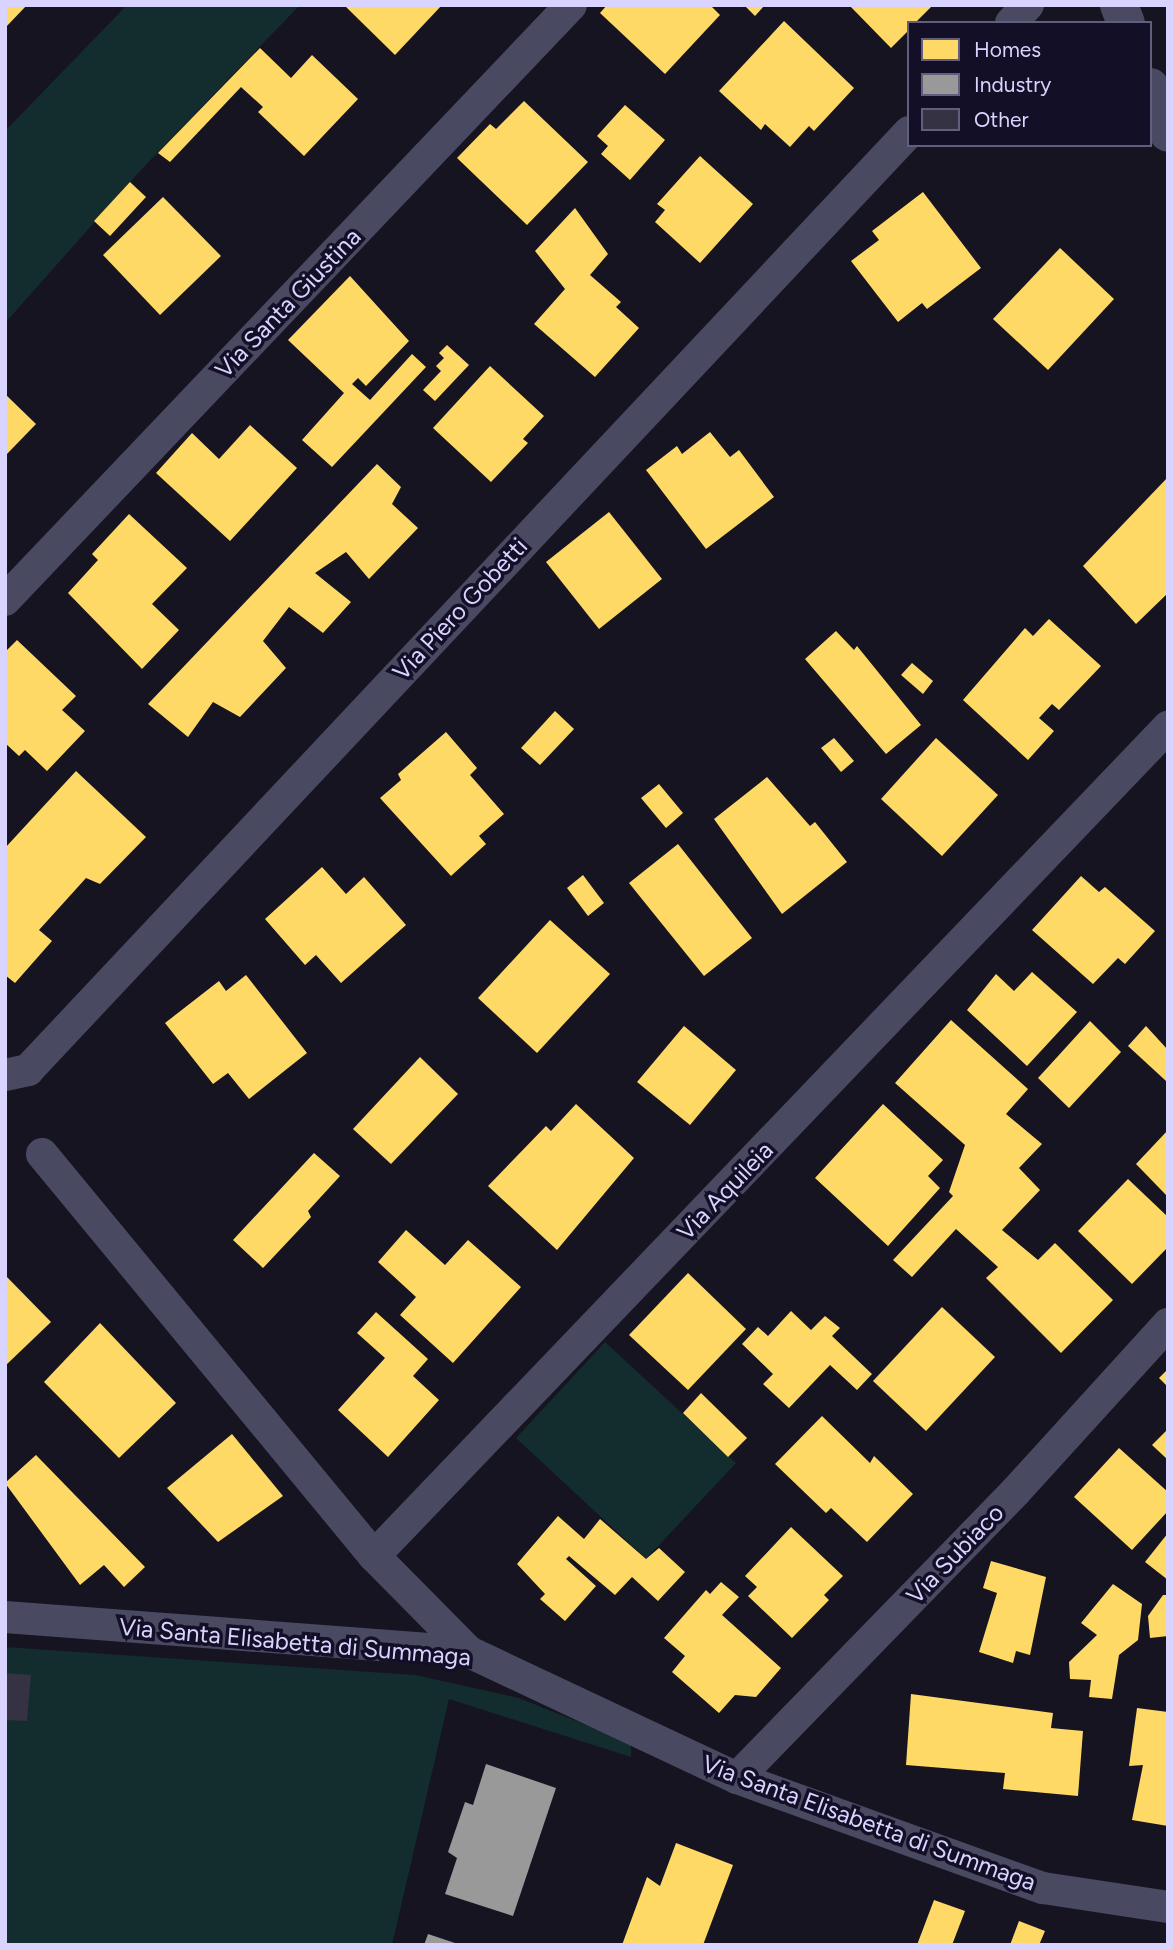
<!DOCTYPE html>
<html>
<head>
<meta charset="utf-8">
<style>
  body { margin:0 }
  #map { position:relative; width:1173px; height:1950px; overflow:hidden; background:#161421; font-family:Figtree,sans-serif }
  div>[style] { position:absolute }
  .green>* { inset:0; background:#132c2d }
  .homes>* { inset:0; background:#ffd966 }
  .industry>* { inset:0; background:#999 }
  .building>* { inset:0; background:#343243 }
  .minor>* { height:32px; margin:-16px; padding:0 16px; transform-origin:16px; border-radius:16px; background:#4a4962 }
  .tertiary>* { height:38px; margin:-19px; padding:0 19px; transform-origin:19px; border-radius:19px; background:#4a4962 }
  span { translate:-50% -50%; white-space:nowrap; text-align:center; line-height:1.15; -webkit-text-stroke:7px #130f26; paint-order:stroke }
  .street-label { font-size:24px; color:#d9d4ff }
  .frame { position:absolute; inset:0; border:7px solid #d9d4ff; pointer-events:none }
  .legend { position:absolute; left:907px; top:21px; width:245px; height:126px; box-sizing:border-box; background:#130f26; border:2px solid #625e7d; margin:0; padding:9px 12px; list-style:none; font-size:21px; color:#d9d4ff }
  .legend li { display:flex; align-items:center; gap:14px; height:35px }
  .legend b { width:35px; border:2px solid #625e7d }
</style>
</head>
<body>
<div id="map">
  <div class="green">
    <div style="clip-path:polygon(127px 5px,300px 5px,140px 171px,5px 323px,5px 131px)"></div>
    <div style="clip-path:polygon(605px 1342px,736px 1463px,646px 1559px,516px 1438px)"></div>
    <div style="clip-path:polygon(5px 1647px,415px 1675px,519px 1698px,631px 1743px,631px 1757px,449px 1699px,392px 1945px,5px 1945px)"></div>
  </div>
  <div class="homes">
    <div style="clip-path:polygon(5px 5px,27px 5px,5px 28px)"></div>
    <div style="clip-path:polygon(344px 5px,442px 5px,395px 55px)"></div>
    <div style="clip-path:polygon(607px 5px,710px 5px,720px 15px,665px 74px,600px 13px)"></div>
    <div style="clip-path:polygon(744px 5px,765px 5px,755px 16px)"></div>
    <div style="clip-path:polygon(849px 5px,933px 5px,915px 23px,909px 23px,909px 30px,891px 48px)"></div>
    <div style="clip-path:polygon(784px 21px,854px 88px,814px 131px,809px 126px,790px 147px,765px 124px,761px 130px,719px 91px)"></div>
    <div style="clip-path:polygon(260px 48px,291px 78px,312px 55px,358px 99px,304px 156px,258px 112px,263px 107px,241px 87px,170px 162px,158px 153px)"></div>
    <div style="clip-path:polygon(524px 101px,588px 162px,527px 225px,457px 158px,490px 124px,496px 129px)"></div>
    <div style="clip-path:polygon(625px 105px,665px 140px,630px 180px,601px 154px,608px 146px,597px 136px)"></div>
    <div style="clip-path:polygon(700px 156px,753px 204px,700px 263px,655px 222px,665px 210px,657px 204px)"></div>
    <div style="clip-path:polygon(130px 182px,146px 197px,110px 236px,94px 221px)"></div>
    <div style="clip-path:polygon(923px 192px,981px 268px,927px 309px,922px 303px,898px 322px,851px 261px,879px 240px,872px 231px)"></div>
    <div style="clip-path:polygon(163px 197px,221px 256px,160px 315px,103px 255px)"></div>
    <div style="clip-path:polygon(575px 208px,608px 254px,590px 275px,621px 302px,616px 307px,639px 328px,595px 377px,534px 324px,565px 289px,535px 251px)"></div>
    <div style="clip-path:polygon(1060px 248px,1114px 299px,1048px 370px,993px 319px)"></div>
    <div style="clip-path:polygon(350px 276px,409px 341px,366px 386px,358px 378px,352px 384px,370px 400px,412px 354px,426px 367px,332px 467px,302px 440px,344px 393px,288px 340px)"></div>
    <div style="clip-path:polygon(447px 345px,469px 365px,435px 401px,423px 390px,441px 371px,436px 366px,444px 358px,439px 353px)"></div>
    <div style="clip-path:polygon(490px 366px,544px 416px,523px 439px,528px 443px,491px 482px,433px 428px)"></div>
    <div style="clip-path:polygon(5px 394px,36px 424px,5px 456px)"></div>
    <div style="clip-path:polygon(250px 425px,297px 468px,230px 541px,156px 473px,192px 433px,219px 459px)"></div>
    <div style="clip-path:polygon(710px 432px,730px 457px,739px 450px,774px 497px,706px 549px,646px 470px,677px 446px,682px 454px)"></div>
    <div style="clip-path:polygon(377px 464px,401px 487px,392px 504px,418px 528px,369px 579px,346px 552px,315px 573px,351px 602px,323px 633px,289px 607px,263px 641px,286px 668px,240px 717px,213px 702px,188px 737px,148px 704px)"></div>
    <div style="clip-path:polygon(1168px 477px,1168px 593px,1136px 624px,1083px 566px)"></div>
    <div style="clip-path:polygon(609px 512px,662px 579px,599px 629px,546px 562px)"></div>
    <div style="clip-path:polygon(129px 514px,187px 568px,152px 604px,179px 630px,142px 669px,68px 593px,98px 560px,92px 554px)"></div>
    <div style="clip-path:polygon(1049px 619px,1101px 666px,1059px 710px,1052px 704px,1039px 718px,1054px 731px,1028px 760px,963px 700px,1025px 628px,1033px 636px)"></div>
    <div style="clip-path:polygon(836px 631px,854px 650px,857px 646px,921px 725px,886px 754px,805px 659px)"></div>
    <div style="clip-path:polygon(17px 640px,76px 696px,62px 710px,85px 731px,47px 771px,25px 750px,19px 756px,5px 743px,5px 652px)"></div>
    <div style="clip-path:polygon(912px 663px,933px 681px,923px 694px,901px 675px)"></div>
    <div style="clip-path:polygon(555px 711px,574px 729px,540px 765px,521px 748px)"></div>
    <div style="clip-path:polygon(446px 732px,477px 768px,470px 775px,504px 814px,479px 836px,486px 844px,451px 876px,380px 798px,401px 780px,398px 774px)"></div>
    <div style="clip-path:polygon(834px 738px,854px 761px,841px 772px,821px 748px)"></div>
    <div style="clip-path:polygon(936px 738px,998px 795px,942px 856px,881px 799px)"></div>
    <div style="clip-path:polygon(76px 771px,146px 837px,100px 884px,86px 878px,39px 930px,52px 941px,15px 983px,5px 975px,5px 848px)"></div>
    <div style="clip-path:polygon(767px 777px,810px 826px,815px 822px,847px 862px,782px 914px,714px 819px)"></div>
    <div style="clip-path:polygon(659px 784px,683px 813px,666px 828px,641px 798px)"></div>
    <div style="clip-path:polygon(678px 844px,752px 938px,704px 976px,629px 883px)"></div>
    <div style="clip-path:polygon(322px 867px,346px 894px,364px 877px,406px 925px,341px 983px,316px 955px,305px 965px,265px 919px)"></div>
    <div style="clip-path:polygon(583px 875px,604px 903px,588px 916px,567px 888px)"></div>
    <div style="clip-path:polygon(1081px 876px,1099px 892px,1105px 887px,1155px 931px,1125px 964px,1118px 958px,1093px 984px,1032px 930px)"></div>
    <div style="clip-path:polygon(550px 920px,610px 974px,537px 1053px,478px 998px)"></div>
    <div style="clip-path:polygon(1032px 972px,1077px 1012px,1027px 1066px,967px 1010px,996px 974px,1014px 991px)"></div>
    <div style="clip-path:polygon(246px 975px,307px 1053px,249px 1099px,228px 1073px,213px 1084px,165px 1023px,219px 981px,226px 991px)"></div>
    <div style="clip-path:polygon(951px 1020px,1028px 1089px,1006px 1114px,1042px 1144px,1019px 1168px,1040px 1190px,1002px 1230px,1038px 1260px,1055px 1243px,1113px 1300px,1061px 1353px,986px 1278px,998px 1267px,956px 1229px,912px 1277px,893px 1260px,953px 1196px,949px 1192px,965px 1145px,895px 1083px)"></div>
    <div style="clip-path:polygon(1090px 1021px,1121px 1052px,1069px 1108px,1038px 1078px)"></div>
    <div style="clip-path:polygon(684px 1026px,736px 1070px,690px 1125px,637px 1082px)"></div>
    <div style="clip-path:polygon(1146px 1026px,1168px 1050px,1166px 1081px,1128px 1046px)"></div>
    <div style="clip-path:polygon(420px 1057px,458px 1094px,391px 1164px,353px 1129px)"></div>
    <div style="clip-path:polygon(576px 1104px,634px 1158px,557px 1250px,488px 1186px,546px 1126px,551px 1131px)"></div>
    <div style="clip-path:polygon(883px 1104px,943px 1160px,928px 1176px,940px 1188px,888px 1246px,815px 1178px)"></div>
    <div style="clip-path:polygon(1168px 1130px,1168px 1197px,1136px 1164px)"></div>
    <div style="clip-path:polygon(314px 1153px,340px 1176px,308px 1211px,311px 1217px,263px 1268px,233px 1240px)"></div>
    <div style="clip-path:polygon(1128px 1179px,1168px 1217px,1168px 1247px,1132px 1284px,1078px 1231px)"></div>
    <div style="clip-path:polygon(406px 1230px,445px 1265px,468px 1240px,521px 1287px,453px 1363px,400px 1315px,416px 1297px,378px 1262px)"></div>
    <div style="clip-path:polygon(688px 1273px,746px 1329px,688px 1390px,629px 1335px)"></div>
    <div style="clip-path:polygon(5px 1275px,51px 1322px,5px 1366px)"></div>
    <div style="clip-path:polygon(942px 1307px,995px 1357px,926px 1431px,873px 1381px)"></div>
    <div style="clip-path:polygon(791px 1311px,811px 1330px,825px 1316px,840px 1328px,832px 1336px,872px 1374px,857px 1390px,830px 1365px,789px 1408px,763px 1384px,773px 1374px,742px 1344px,758px 1327px,768px 1336px)"></div>
    <div style="clip-path:polygon(376px 1312px,428px 1359px,413px 1376px,439px 1400px,388px 1457px,338px 1410px,385px 1358px,357px 1333px)"></div>
    <div style="clip-path:polygon(100px 1323px,176px 1403px,119px 1458px,44px 1382px)"></div>
    <div style="clip-path:polygon(1168px 1369px,1168px 1387px,1159px 1378px)"></div>
    <div style="clip-path:polygon(701px 1393px,747px 1438px,728px 1457px,683px 1413px)"></div>
    <div style="clip-path:polygon(822px 1416px,870px 1463px,874px 1456px,913px 1494px,867px 1542px,831px 1508px,826px 1513px,775px 1464px)"></div>
    <div style="clip-path:polygon(1168px 1429px,1168px 1460px,1152px 1445px)"></div>
    <div style="clip-path:polygon(232px 1434px,283px 1496px,218px 1542px,167px 1488px)"></div>
    <div style="clip-path:polygon(1119px 1448px,1168px 1492px,1168px 1511px,1132px 1550px,1074px 1497px)"></div>
    <div style="clip-path:polygon(36px 1455px,145px 1567px,124px 1587px,104px 1565px,80px 1585px,5px 1483px)"></div>
    <div style="clip-path:polygon(558px 1516px,584px 1539px,600px 1519px,646px 1559px,659px 1548px,685px 1572px,658px 1601px,632px 1577px,615px 1595px,569px 1556px,566px 1559px,596px 1586px,565px 1621px,540px 1599px,545px 1594px,517px 1564px)"></div>
    <div style="clip-path:polygon(791px 1527px,843px 1576px,824px 1595px,829px 1600px,792px 1638px,748px 1596px,757px 1587px,745px 1576px)"></div>
    <div style="clip-path:polygon(1168px 1533px,1168px 1580px,1145px 1562px)"></div>
    <div style="clip-path:polygon(991px 1561px,1046px 1577px,1030px 1655px,1016px 1651px,1013px 1663px,979px 1652px,997px 1593px,983px 1588px)"></div>
    <div style="clip-path:polygon(721px 1582px,739px 1597px,722px 1615px,781px 1668px,756px 1697px,735px 1695px,719px 1713px,672px 1672px,685px 1656px,664px 1638px,706px 1590px,710px 1594px)"></div>
    <div style="clip-path:polygon(1113px 1584px,1142px 1604px,1138px 1640px,1119px 1655px,1112px 1699px,1089px 1697px,1091px 1680px,1070px 1679px,1069px 1662px,1097px 1635px,1081px 1623px)"></div>
    <div style="clip-path:polygon(1163px 1595px,1168px 1595px,1168px 1636px,1150px 1638px,1148px 1616px)"></div>
    <div style="clip-path:polygon(911px 1694px,1053px 1713px,1051px 1728px,1083px 1731px,1078px 1796px,1003px 1789px,1005px 1773px,906px 1765px)"></div>
    <div style="clip-path:polygon(1137px 1708px,1168px 1712px,1168px 1826px,1132px 1820px,1143px 1765px,1129px 1766px)"></div>
    <div style="clip-path:polygon(676px 1843px,733px 1865px,703px 1945px,622px 1945px,647px 1877px,660px 1886px)"></div>
    <div style="clip-path:polygon(934px 1900px,965px 1911px,952px 1945px,917px 1945px)"></div>
    <div style="clip-path:polygon(1019px 1921px,1045px 1931px,1039px 1945px,1010px 1945px)"></div>
  </div>
  <div class="industry">
    <div style="clip-path:polygon(486px 1764px,556px 1788px,513px 1916px,445px 1894px,457px 1858px,448px 1852px,465px 1802px,473px 1805px)"></div>
    <div style="clip-path:polygon(428px 1934px,458px 1944px,458px 1945px,424px 1945px)"></div>
  </div>
  <div class="building">
    <div style="clip-path:polygon(5px 1673px,31px 1675px,27px 1721px,5px 1720px)"></div>
  </div>
  <div class="minor">
    <div style="left:1011px;top:23px;width:25px;rotate:-47deg"></div>
    <div style="left:5px;top:600px;width:821px;rotate:-46.43deg"></div>
    <div style="left:5px;top:1075px;width:24px;rotate:-12deg"></div>
    <div style="left:28px;top:1070px;width:1287px;rotate:-46.79deg"></div>
    <div style="left:42px;top:1154px;width:521px;rotate:50.45deg"></div>
    <div style="left:5px;top:1617px;width:465px;rotate:4.3deg"></div>
    <div style="left:469px;top:1652px;width:296px;rotate:25.2deg"></div>
    <div style="left:737px;top:1778px;width:325px;rotate:19.8deg"></div>
    <div style="left:1043px;top:1888px;width:126px;rotate:8.6deg"></div>
    <div style="left:469px;top:1652px;width:135px;rotate:-134.7deg"></div>
    <div style="left:374px;top:1556px;width:1148px;rotate:-46.24deg"></div>
    <div style="left:737px;top:1778px;width:400px;rotate:-45.8deg"></div>
    <div style="left:1016px;top:1491px;width:226px;rotate:-47.7deg"></div>
  </div>
  <div class="tertiary">
    <div style="left:1119px;top:5px;width:19px;rotate:69deg"></div>
    <div style="left:1150px;top:87px;width:49px;rotate:68.6deg"></div>
  </div>
  <div class="street-label">
    <span style="left:288px;top:303px;rotate:-46deg">Via Santa Giustina</span>
    <span style="left:460px;top:609px;rotate:-47deg">Via Piero Gobetti</span>
    <span style="left:725px;top:1191px;rotate:-46deg">Via Aquileia</span>
    <span style="left:955px;top:1554px;rotate:-46deg">Via Subiaco</span>
    <span style="left:295px;top:1642px;rotate:5deg">Via Santa Elisabetta di Summaga</span>
    <span style="left:869px;top:1823px;rotate:20deg">Via Santa Elisabetta di Summaga</span>
  </div>
  <div class="frame"></div>
  <ul class="legend">
  <li><b style="height:19px;background:#ffd966"></b>Homes</li>
  <li><b style="height:19px;background:#999"></b>Industry</li>
  <li><b style="height:19px;background:#343243"></b>Other</li>
  </ul>
</div>
</body>
</html>
